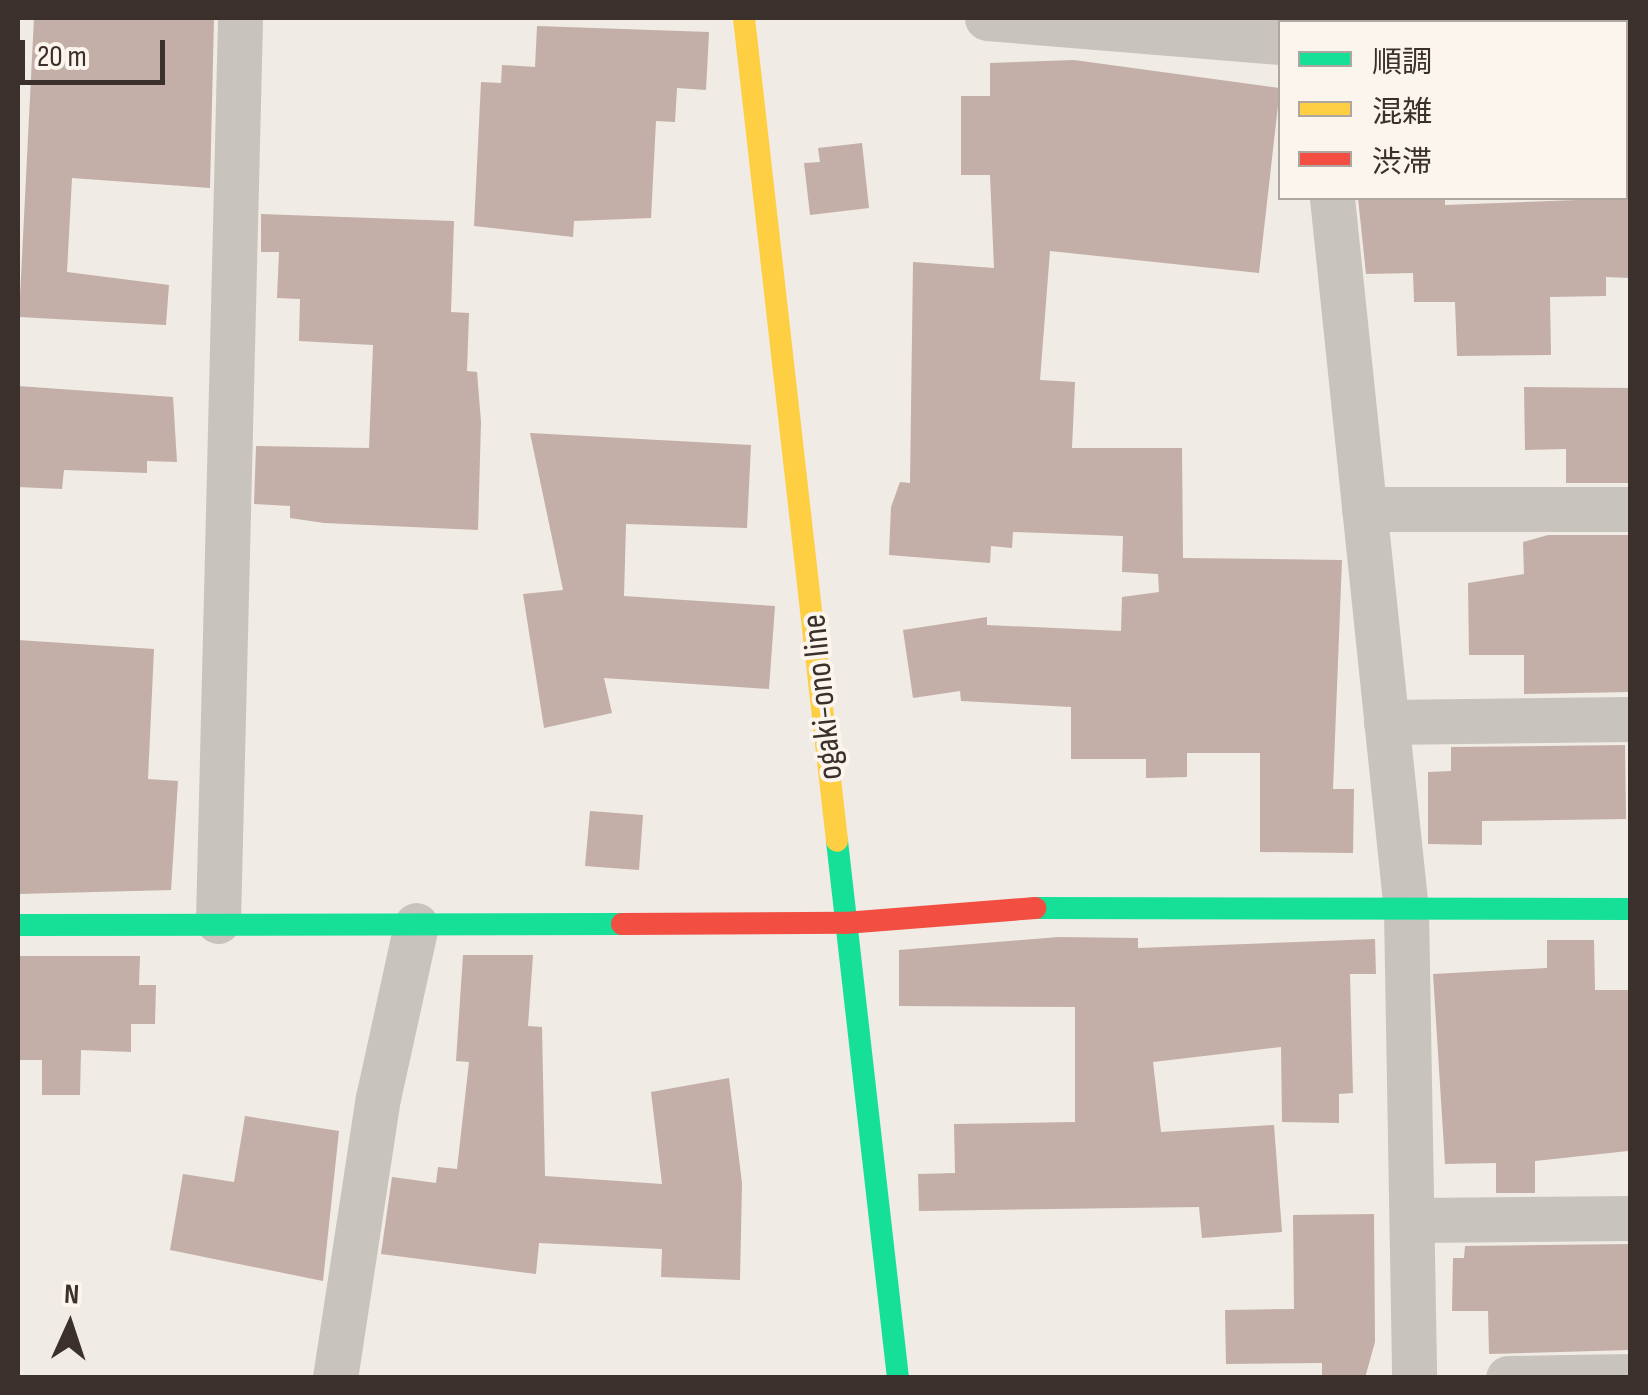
<!DOCTYPE html>
<html>
<head>
<meta charset="utf-8">
<style>
  body { margin:0 }
  #map { position:relative; width:1648px; height:1395px; overflow:hidden; background:#f0ebe5; font-family:"Sofia Sans Condensed","Noto Sans JP",sans-serif }
  div>[style] { position:absolute }
  .building>* { inset:0; background:#c3afa7 }
  .street>* { height:45px; margin:-22.5px; padding:0 22.5px; transform-origin:22.5px; border-radius:22.5px; background:#c9c3be }
  .fast>* { height:22px; margin:-11px; padding:0 11px; transform-origin:11px; border-radius:11px; background:#16e098 }
  .slow>* { height:22px; margin:-11px; padding:0 11px; transform-origin:11px; border-radius:11px; background:#ffcf43 }
  .jam>* { height:22px; margin:-11px; padding:0 11px; transform-origin:11px; border-radius:11px; background:#f24e42 }
  span { translate:-50% -50%; white-space:nowrap; text-align:center; line-height:1.15; -webkit-text-stroke:8px #fbf5ee; paint-order:stroke }
  .street-label { font-size:35px; color:#3b302b }
  .frame { position:absolute; inset:0; border:20px solid #3b302b; pointer-events:none }
  .legend { position:absolute; left:1278px; top:20px; width:350px; height:180px; box-sizing:border-box; background:#fbf5ee; border:2px solid #aea6a0; margin:0; padding:12px 18px; list-style:none; font-size:30px; color:#3b302b }
  .legend li { display:flex; align-items:center; gap:20px; height:50px }
  .legend b { width:50px; border:2px solid #aea6a0 }
  .north { position:absolute; left:20px; top:1275px; width:100px; height:100px; -webkit-text-stroke:8px #fbf5ee; paint-order:stroke; rotate:3deg; font-size:28px; font-weight:700; line-height:40px; text-align:center; color:#3b302b }
  .north::after { content:''; display:block; margin:auto; width:35px; height:45px; background:#3b302b; clip-path:polygon(50% 0,100% 100%,50% 72%,0 100%) }
  .scale { position:absolute; left:20px; top:40px; width:145px; height:45px; box-sizing:border-box; border:5px solid #3b302b; border-top:0; padding-left:12px; font-size:30px; line-height:35px; white-space:nowrap; color:#3b302b; -webkit-text-stroke:8px #fbf5ee; paint-order:stroke }
</style>
</head>
<body>
<div id="map">
  <div class="building">
    <div style="clip-path:polygon(34px 18px,214px 18px,210px 188px,72px 178px,67px 272px,169px 285px,166px 325px,19px 317px)"></div>
    <div style="clip-path:polygon(537px 26px,709px 32px,706px 90px,677px 88px,675px 122px,656px 121px,651px 218px,574px 221px,573px 237px,474px 226px,481px 82px,501px 83px,502px 65px,535px 67px)"></div>
    <div style="clip-path:polygon(1074px 60px,1280px 88px,1259px 273px,1050px 251px,1040px 380px,1075px 382px,1072px 448px,1182px 448px,1183px 558px,1342px 560px,1333px 789px,1354px 789px,1353px 853px,1260px 852px,1260px 753px,1187px 753px,1187px 777px,1146px 778px,1146px 759px,1071px 759px,1071px 707px,961px 701px,960px 691px,913px 698px,903px 630px,987px 617px,987px 625px,1121px 631px,1122px 597px,1159px 592px,1158px 574px,1122px 572px,1123px 536px,1013px 532px,1012px 548px,991px 546px,990px 563px,889px 555px,891px 507px,900px 482px,910px 483px,913px 262px,994px 268px,990px 175px,961px 175px,961px 96px,990px 96px,990px 63px)"></div>
    <div style="clip-path:polygon(862px 143px,869px 208px,810px 215px,804px 163px,820px 162px,818px 148px)"></div>
    <div style="clip-path:polygon(1358px 198px,1445px 198px,1445px 205px,1630px 198px,1630px 278px,1606px 277px,1606px 296px,1550px 297px,1551px 355px,1457px 356px,1455px 302px,1414px 302px,1413px 273px,1366px 274px)"></div>
    <div style="clip-path:polygon(261px 214px,454px 221px,451px 312px,469px 313px,467px 371px,477px 372px,481px 422px,478px 530px,324px 523px,290px 518px,290px 506px,254px 504px,256px 446px,369px 448px,373px 345px,299px 341px,300px 299px,277px 298px,279px 252px,261px 252px)"></div>
    <div style="clip-path:polygon(18px 386px,173px 397px,177px 462px,147px 461px,147px 473px,64px 470px,62px 489px,18px 487px)"></div>
    <div style="clip-path:polygon(1524px 387px,1630px 388px,1630px 483px,1566px 483px,1566px 449px,1525px 450px)"></div>
    <div style="clip-path:polygon(530px 433px,751px 445px,747px 528px,626px 524px,624px 596px,775px 606px,769px 689px,604px 678px,612px 713px,544px 728px,523px 594px,563px 590px)"></div>
    <div style="clip-path:polygon(1548px 535px,1630px 535px,1630px 692px,1524px 694px,1524px 655px,1469px 655px,1468px 583px,1524px 574px,1523px 542px)"></div>
    <div style="clip-path:polygon(18px 640px,154px 649px,148px 779px,178px 781px,171px 890px,18px 894px)"></div>
    <div style="clip-path:polygon(1625px 745px,1626px 819px,1482px 821px,1482px 845px,1428px 844px,1428px 772px,1451px 771px,1451px 747px)"></div>
    <div style="clip-path:polygon(590px 811px,643px 815px,639px 870px,585px 866px)"></div>
    <div style="clip-path:polygon(1058px 937px,1138px 938px,1138px 948px,1375px 939px,1376px 974px,1350px 974px,1353px 1093px,1339px 1094px,1339px 1123px,1282px 1122px,1281px 1047px,1153px 1062px,1161px 1132px,1274px 1125px,1282px 1232px,1202px 1238px,1199px 1207px,919px 1211px,918px 1174px,955px 1173px,954px 1124px,1075px 1122px,1075px 1007px,899px 1006px,899px 950px)"></div>
    <div style="clip-path:polygon(1547px 940px,1594px 940px,1595px 990px,1630px 990px,1628px 1151px,1535px 1161px,1535px 1193px,1496px 1193px,1496px 1163px,1445px 1164px,1433px 974px,1547px 968px)"></div>
    <div style="clip-path:polygon(463px 955px,533px 955px,528px 1026px,542px 1027px,545px 1176px,662px 1184px,651px 1092px,729px 1078px,742px 1183px,740px 1280px,661px 1277px,662px 1249px,539px 1243px,536px 1274px,381px 1254px,392px 1177px,436px 1183px,438px 1167px,457px 1169px,469px 1062px,456px 1061px)"></div>
    <div style="clip-path:polygon(18px 956px,140px 956px,139px 985px,156px 985px,155px 1024px,131px 1024px,131px 1052px,81px 1050px,80px 1095px,42px 1095px,42px 1060px,18px 1060px)"></div>
    <div style="clip-path:polygon(245px 1116px,339px 1131px,323px 1281px,170px 1250px,183px 1174px,234px 1182px)"></div>
    <div style="clip-path:polygon(1374px 1214px,1375px 1342px,1365px 1378px,1322px 1378px,1322px 1363px,1226px 1364px,1225px 1310px,1294px 1309px,1293px 1215px)"></div>
    <div style="clip-path:polygon(1630px 1244px,1630px 1350px,1489px 1354px,1488px 1311px,1452px 1311px,1453px 1258px,1464px 1258px,1465px 1246px)"></div>
  </div>
  <div class="street">
    <div style="left:987px;top:18px;width:294px;rotate:4.7deg"></div>
    <div style="left:1334px;top:22px;width:4px;rotate:-76deg"></div>
    <div style="left:1626px;top:61px;width:4px"></div>
    <div style="left:1332px;top:198px;width:716px;rotate:84.07deg"></div>
    <div style="left:1406px;top:910px;width:468px;rotate:89deg"></div>
    <div style="left:1364px;top:509px;width:266px"></div>
    <div style="left:1386px;top:722px;width:244px;rotate:-0.7deg"></div>
    <div style="left:218px;top:921px;width:903px;rotate:-88.6deg"></div>
    <div style="left:1413px;top:1220px;width:217px;rotate:-0.5deg"></div>
    <div style="left:335px;top:1378px;width:283px;rotate:-81.3deg"></div>
    <div style="left:378px;top:1098px;width:177px;rotate:-77.6deg"></div>
    <div style="left:1508px;top:1378px;width:122px;rotate:-0.9deg"></div>
  </div>
  <div class="fast">
    <div style="left:837px;top:841px;width:540px;rotate:83.52deg"></div>
    <div style="left:1035px;top:908px;width:595px;rotate:0.1deg"></div>
    <div style="left:18px;top:925px;width:604px;rotate:-0.09deg"></div>
  </div>
  <div class="slow">
    <div style="left:744px;top:18px;width:828px;rotate:83.55deg"></div>
  </div>
  <div class="jam">
    <div style="left:622px;top:924px;width:223px;rotate:-0.3deg"></div>
    <div style="left:845px;top:923px;width:191px;rotate:-4.5deg"></div>
  </div>
  <div class="street-label">
    <span style="left:823px;top:697px;rotate:-96deg">ogaki-ono line</span>
  </div>
  <div class="frame"></div>
  <ul class="legend">
  <li><b style="height:12px;background:#16e098"></b>順調</li>
  <li><b style="height:12px;background:#ffcf43"></b>混雑</li>
  <li><b style="height:12px;background:#f24e42"></b>渋滞</li>
  </ul>
  <div class="north">N</div>
  <div class="scale">20 m</div>
</div>
</body>
</html>
